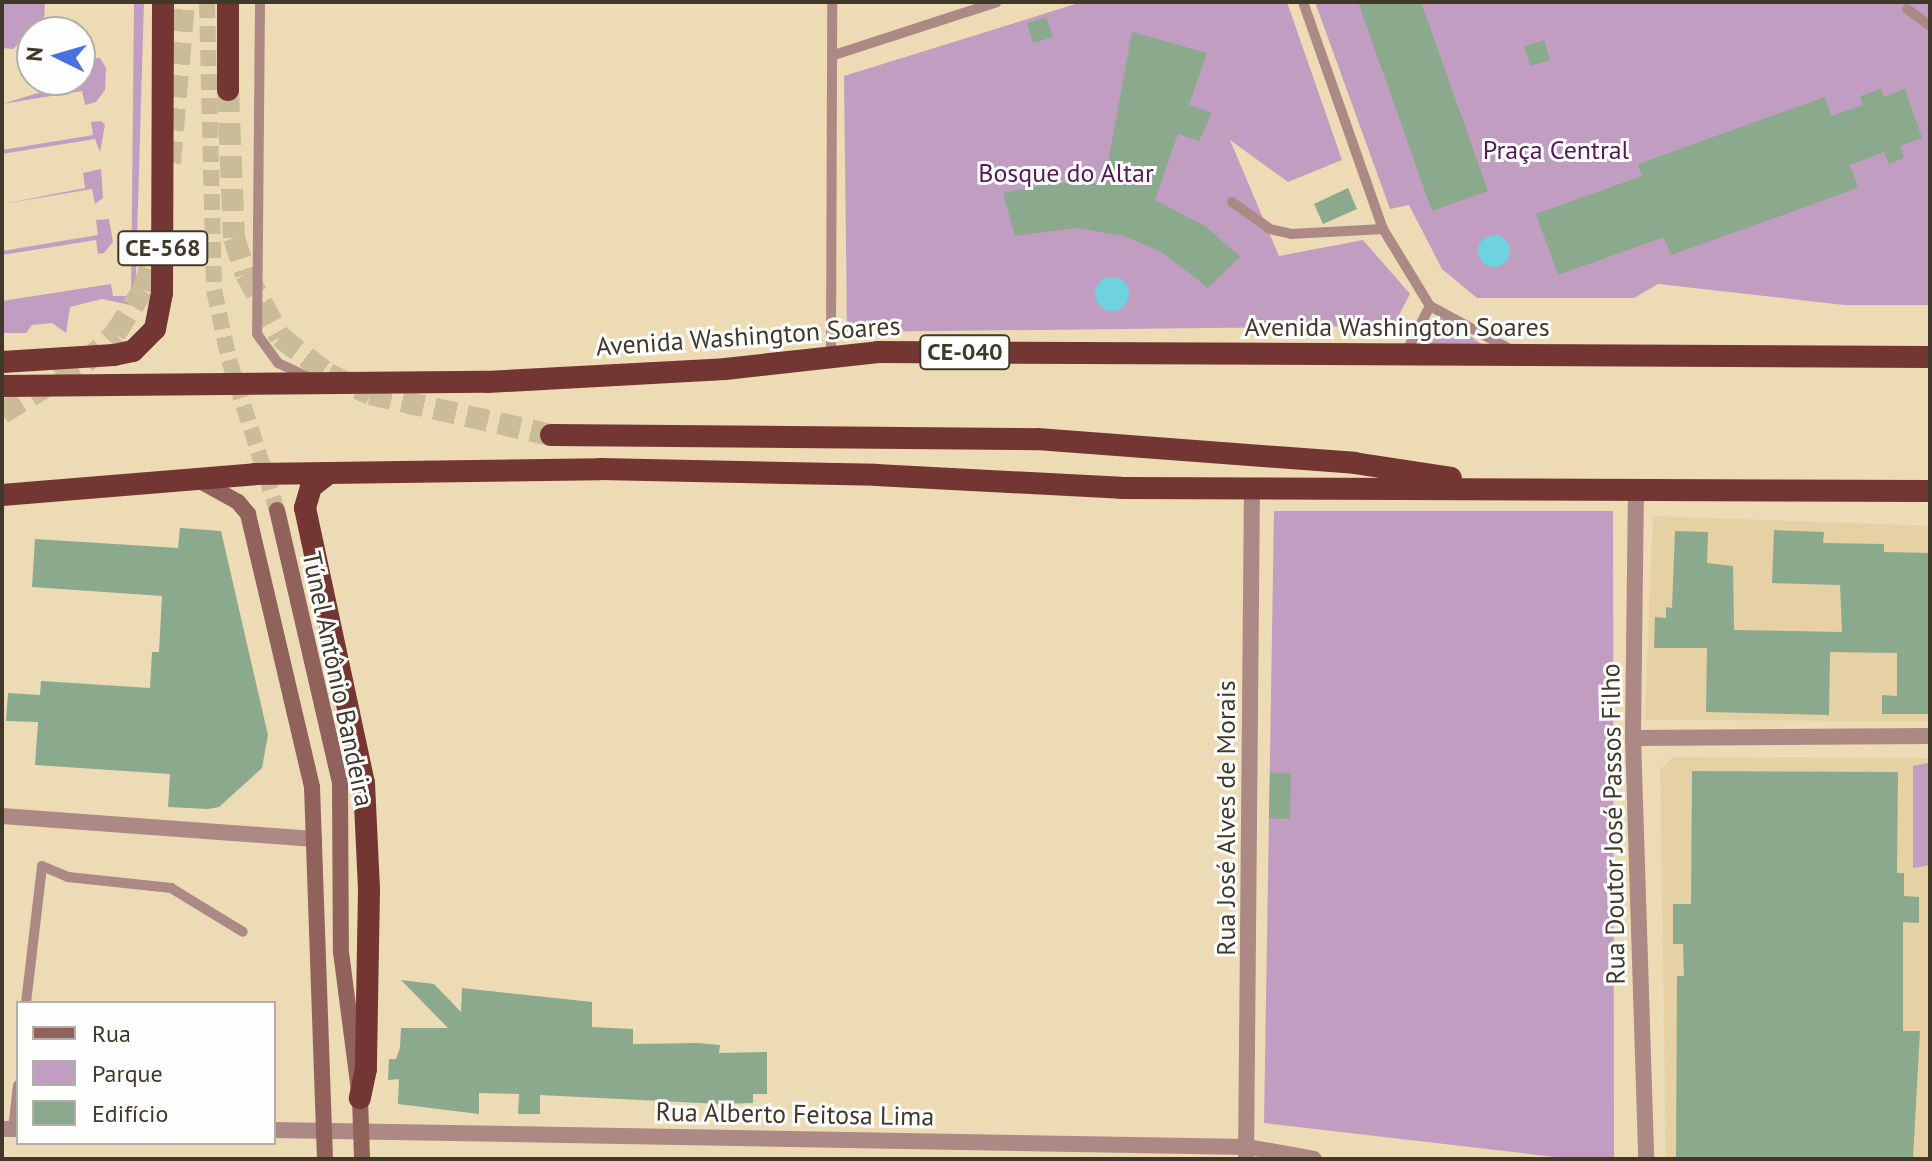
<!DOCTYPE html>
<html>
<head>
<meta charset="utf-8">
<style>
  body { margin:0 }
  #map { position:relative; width:1932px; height:1161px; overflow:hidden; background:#eddbb5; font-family:"PT Sans",sans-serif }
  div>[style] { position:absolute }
  .built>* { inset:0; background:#e6d1a4 }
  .green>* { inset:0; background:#c29dc2 }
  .water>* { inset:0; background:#6fd2df }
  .round { border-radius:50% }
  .building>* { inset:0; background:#8ba98c }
  .secondary-tunnel>* { height:16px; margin-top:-8px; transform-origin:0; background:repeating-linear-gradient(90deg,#cabb99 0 16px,transparent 0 24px) }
  .trunk-tunnel>* { height:22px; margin-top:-11px; transform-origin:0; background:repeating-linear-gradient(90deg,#cabb99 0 22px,transparent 0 33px) }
  .service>* { height:10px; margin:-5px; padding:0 5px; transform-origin:5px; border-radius:5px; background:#ac8985 }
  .minor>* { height:16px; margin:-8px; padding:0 8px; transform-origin:8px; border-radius:8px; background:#ac8985 }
  .secondary>* { height:16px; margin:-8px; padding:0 8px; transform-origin:8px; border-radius:8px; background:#91615b }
  .trunk>* { height:22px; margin:-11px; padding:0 11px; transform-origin:11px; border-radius:11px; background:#743632 }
  span { translate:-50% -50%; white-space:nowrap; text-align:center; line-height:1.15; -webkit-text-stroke:6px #fefefe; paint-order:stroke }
  .shield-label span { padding:2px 6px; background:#fefefe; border:2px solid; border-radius:6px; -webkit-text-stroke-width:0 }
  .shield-label { font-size:24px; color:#40392a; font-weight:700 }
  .park-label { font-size:26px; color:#561859 }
  .street-label { font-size:26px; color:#40392a }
  .frame { position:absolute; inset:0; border:4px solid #40392a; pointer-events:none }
  .legend { position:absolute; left:16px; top:1001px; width:260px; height:144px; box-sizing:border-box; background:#fefefe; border:2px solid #b2afa9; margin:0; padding:10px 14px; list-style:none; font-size:24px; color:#40392a }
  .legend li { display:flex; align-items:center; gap:16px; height:40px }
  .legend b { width:40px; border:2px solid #b2afa9 }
  .north { position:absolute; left:16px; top:16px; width:80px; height:80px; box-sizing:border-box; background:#fefefe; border:2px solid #b2afa9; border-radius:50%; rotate:275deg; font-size:22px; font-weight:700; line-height:32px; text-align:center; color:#40392a }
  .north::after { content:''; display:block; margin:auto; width:28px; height:36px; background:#4971e4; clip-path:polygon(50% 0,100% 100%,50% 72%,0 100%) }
</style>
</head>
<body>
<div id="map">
  <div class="built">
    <div style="clip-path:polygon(1653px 516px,1930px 526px,1930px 721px,1645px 720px)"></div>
    <div style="clip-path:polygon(1673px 757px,1930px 758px,1930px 1159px,1666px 1159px,1660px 770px)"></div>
  </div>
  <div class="green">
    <div style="clip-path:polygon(2px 2px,45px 2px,44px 19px,13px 49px,2px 48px)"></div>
    <div style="clip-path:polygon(134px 2px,144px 2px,135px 306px,102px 299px,70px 307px,66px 333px,52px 323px,32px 325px,26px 333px,2px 333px,2px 301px,111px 284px,113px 296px,131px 296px)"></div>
    <div style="clip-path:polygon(1082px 2px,1287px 2px,1342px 160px,1288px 182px,1230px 140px,1279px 256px,1363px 240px,1410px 294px,1393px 326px,847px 332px,844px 76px)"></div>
    <div style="clip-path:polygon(1315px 2px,1930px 2px,1930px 305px,1844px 305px,1658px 284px,1634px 298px,1477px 298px,1442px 269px,1409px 205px,1390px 209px)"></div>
    <div style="clip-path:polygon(91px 58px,100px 58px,106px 68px,105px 90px,96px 102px,85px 105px,82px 91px,2px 104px,80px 80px,80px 68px)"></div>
    <div style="clip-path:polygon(101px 121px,105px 125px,100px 152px,95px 139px,2px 154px,2px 150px,93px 135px,91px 122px)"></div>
    <div style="clip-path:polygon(101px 169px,103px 198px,95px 204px,92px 189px,2px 204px,85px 188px,83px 173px)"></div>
    <div style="clip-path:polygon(109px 219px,113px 242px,104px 253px,98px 254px,96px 240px,2px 255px,2px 251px,98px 235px,96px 220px)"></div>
    <div style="clip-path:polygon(1442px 315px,1485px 347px,1428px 347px)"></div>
    <div style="clip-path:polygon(1274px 511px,1613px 511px,1614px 1159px,1572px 1159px,1264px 1123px)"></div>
    <div style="clip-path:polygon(1928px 763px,1930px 865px,1913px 868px,1913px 766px)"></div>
  </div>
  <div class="water">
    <div class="round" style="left:1478px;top:235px;width:32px;height:32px"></div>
    <div class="round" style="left:1095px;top:277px;width:34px;height:34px"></div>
  </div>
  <div class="building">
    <div style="clip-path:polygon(1358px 2px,1421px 2px,1488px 191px,1432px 211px)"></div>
    <div style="clip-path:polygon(1046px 17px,1053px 37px,1033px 43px,1027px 23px)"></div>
    <div style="clip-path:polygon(1132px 32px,1207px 53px,1189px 105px,1212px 113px,1199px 141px,1178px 134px,1155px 200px,1205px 226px,1240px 257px,1208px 288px,1160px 251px,1123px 236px,1077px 228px,1015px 236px,1003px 193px,1053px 183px,1104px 184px)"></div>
    <div style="clip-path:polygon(1544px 40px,1550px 60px,1530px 66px,1524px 46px)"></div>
    <div style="clip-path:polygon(1881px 89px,1884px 97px,1905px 89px,1922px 138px,1900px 146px,1904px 158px,1889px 164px,1884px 152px,1850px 165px,1858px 188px,1671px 255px,1664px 237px,1558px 275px,1536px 214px,1642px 176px,1638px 164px,1825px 97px,1831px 116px,1863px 105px,1860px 96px)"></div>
    <div style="clip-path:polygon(1348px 188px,1357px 209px,1323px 224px,1314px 204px)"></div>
    <div style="clip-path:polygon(180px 528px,221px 531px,268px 735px,262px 768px,219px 807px,208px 809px,168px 807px,170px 774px,35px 765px,38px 722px,6px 721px,8px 693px,40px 695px,41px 681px,150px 688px,152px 652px,159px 652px,162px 596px,32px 587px,35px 539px,178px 548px)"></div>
    <div style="clip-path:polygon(1774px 530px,1824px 532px,1823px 543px,1884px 544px,1884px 552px,1930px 553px,1928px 714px,1882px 714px,1882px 695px,1897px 696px,1897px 653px,1830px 652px,1829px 715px,1706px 712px,1707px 648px,1654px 648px,1655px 617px,1666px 618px,1666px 607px,1672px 608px,1675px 531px,1708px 532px,1707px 563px,1733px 566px,1734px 630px,1842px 632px,1840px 585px,1772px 583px)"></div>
    <div style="clip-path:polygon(1692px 771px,1898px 772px,1897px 873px,1904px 873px,1904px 896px,1919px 897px,1919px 923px,1903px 922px,1903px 1031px,1920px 1031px,1913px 1159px,1676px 1159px,1677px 976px,1684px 976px,1683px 944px,1673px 944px,1673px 904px,1691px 904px)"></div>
    <div style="clip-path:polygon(1270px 773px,1291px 773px,1290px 819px,1269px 818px)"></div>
    <div style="clip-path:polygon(401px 980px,434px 984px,461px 1012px,462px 988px,592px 1002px,592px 1027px,633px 1029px,633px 1044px,698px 1043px,720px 1045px,719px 1053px,767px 1052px,767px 1094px,753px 1094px,753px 1103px,720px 1104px,540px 1095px,540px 1114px,518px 1114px,519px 1094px,479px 1093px,479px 1114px,398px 1104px,399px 1079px,388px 1080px,389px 1059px,396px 1059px,400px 1048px,401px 1028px,448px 1028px)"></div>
  </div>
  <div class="secondary-tunnel">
    <div style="left:207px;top:2px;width:288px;rotate:88.6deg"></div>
    <div style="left:214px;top:290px;width:72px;rotate:77.9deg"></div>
    <div style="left:229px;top:360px;width:157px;rotate:72.3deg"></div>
  </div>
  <div class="trunk-tunnel">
    <div style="left:228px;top:90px;width:148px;rotate:87.7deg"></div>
    <div style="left:234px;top:238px;width:38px;rotate:72deg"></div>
    <div style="left:246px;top:274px;width:72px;rotate:61.6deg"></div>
    <div style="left:280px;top:337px;width:61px;rotate:37.6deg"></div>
    <div style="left:328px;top:374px;width:47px;rotate:25.5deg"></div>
    <div style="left:370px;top:394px;width:186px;rotate:12.8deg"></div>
    <div style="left:170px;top:163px;width:162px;rotate:-85deg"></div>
    <div style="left:2px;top:413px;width:97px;rotate:-31.1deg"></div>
    <div style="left:85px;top:363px;width:42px;rotate:-44deg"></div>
    <div style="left:115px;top:334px;width:52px;rotate:-57.5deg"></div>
    <div style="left:143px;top:290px;width:52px;rotate:-71.9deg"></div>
  </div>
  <div class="service">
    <div style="left:260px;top:2px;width:332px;rotate:90.5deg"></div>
    <div style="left:257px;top:334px;width:36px;rotate:54deg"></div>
    <div style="left:278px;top:363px;width:33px;rotate:25deg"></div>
    <div style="left:1303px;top:2px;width:241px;rotate:70.6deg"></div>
    <div style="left:1383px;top:229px;width:90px;rotate:58.6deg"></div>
    <div style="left:1430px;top:306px;width:91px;rotate:28.3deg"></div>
    <div style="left:1907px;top:9px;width:29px;rotate:36deg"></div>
    <div style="left:834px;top:55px;width:171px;rotate:-18deg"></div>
    <div style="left:1232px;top:202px;width:47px;rotate:35.4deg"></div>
    <div style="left:1270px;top:229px;width:22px;rotate:13deg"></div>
    <div style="left:1291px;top:234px;width:92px;rotate:-3.1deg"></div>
    <div style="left:831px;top:354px;width:352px;rotate:-89.8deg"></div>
    <div style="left:1405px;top:354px;width:54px;rotate:-62.5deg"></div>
    <div style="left:26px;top:1003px;width:138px;rotate:-83.3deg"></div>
    <div style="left:42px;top:866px;width:28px;rotate:23deg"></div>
    <div style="left:68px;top:877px;width:104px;rotate:6.1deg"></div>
    <div style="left:171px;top:888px;width:84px;rotate:31.4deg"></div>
    <div style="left:13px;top:1129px;width:44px;rotate:-83.5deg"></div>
  </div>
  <div class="minor">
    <div style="left:1636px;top:488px;width:250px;rotate:90.7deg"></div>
    <div style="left:1633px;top:738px;width:421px;rotate:88.2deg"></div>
    <div style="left:1633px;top:738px;width:297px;rotate:-0.4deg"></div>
    <div style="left:2px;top:816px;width:313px;rotate:4.2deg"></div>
    <div style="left:2px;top:1129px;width:16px"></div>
    <div style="left:274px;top:1130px;width:974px;rotate:1deg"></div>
    <div style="left:1248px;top:1147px;width:67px;rotate:10.3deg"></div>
    <div style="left:1246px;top:1159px;width:670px;rotate:-89.49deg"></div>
  </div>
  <div class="secondary">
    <div style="left:200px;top:481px;width:43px;rotate:28.9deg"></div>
    <div style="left:238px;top:502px;width:16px;rotate:50deg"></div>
    <div style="left:248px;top:514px;width:280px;rotate:76.8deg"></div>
    <div style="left:312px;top:787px;width:372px;rotate:88deg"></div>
    <div style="left:277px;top:510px;width:280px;rotate:77deg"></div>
    <div style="left:340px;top:783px;width:169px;rotate:89.7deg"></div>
    <div style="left:341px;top:952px;width:147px;rotate:82.6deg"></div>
    <div style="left:360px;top:1098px;width:61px;rotate:88.1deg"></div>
  </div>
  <div class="trunk">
    <div style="left:228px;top:2px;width:88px;rotate:90deg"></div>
    <div style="left:2px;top:362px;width:112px;rotate:-3.6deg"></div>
    <div style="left:114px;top:355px;width:19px;rotate:-12deg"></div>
    <div style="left:133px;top:351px;width:31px;rotate:-45deg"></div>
    <div style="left:155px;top:329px;width:37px;rotate:-79deg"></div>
    <div style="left:162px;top:293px;width:291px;rotate:-89.8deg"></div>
    <div style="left:2px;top:386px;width:485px;rotate:-0.5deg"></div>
    <div style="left:487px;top:382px;width:238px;rotate:-3.1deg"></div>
    <div style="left:725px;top:369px;width:154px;rotate:-6.3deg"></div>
    <div style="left:878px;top:352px;width:1052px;rotate:0.27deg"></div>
    <div style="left:551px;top:435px;width:486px;rotate:0.5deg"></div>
    <div style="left:1037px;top:439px;width:318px;rotate:4.3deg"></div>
    <div style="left:1354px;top:463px;width:98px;rotate:8.8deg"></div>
    <div style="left:329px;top:473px;width:23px;rotate:142deg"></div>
    <div style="left:311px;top:487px;width:22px;rotate:106deg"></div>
    <div style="left:305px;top:508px;width:281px;rotate:77.9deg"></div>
    <div style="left:364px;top:783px;width:107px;rotate:87.3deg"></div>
    <div style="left:369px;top:890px;width:179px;rotate:91deg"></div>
    <div style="left:366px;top:1069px;width:30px;rotate:102deg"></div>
    <div style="left:2px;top:495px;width:254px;rotate:-4.7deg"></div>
    <div style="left:255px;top:474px;width:345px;rotate:-0.8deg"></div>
    <div style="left:600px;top:469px;width:276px;rotate:1.2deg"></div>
    <div style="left:876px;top:475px;width:245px;rotate:3deg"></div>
    <div style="left:1121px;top:488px;width:809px;rotate:0.21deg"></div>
  </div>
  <div class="shield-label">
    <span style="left:163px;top:248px">CE-568</span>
    <span style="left:965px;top:352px">CE-040</span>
  </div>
  <div class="park-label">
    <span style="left:1556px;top:150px">Praça Central</span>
    <span style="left:1066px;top:173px">Bosque do Altar</span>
  </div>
  <div class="street-label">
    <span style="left:1397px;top:327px">Avenida Washington Soares</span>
    <span style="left:748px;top:336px;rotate:-4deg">Avenida Washington Soares</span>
    <span style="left:338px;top:679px;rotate:78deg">Túnel Antônio Bandeira</span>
    <span style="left:1226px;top:818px;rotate:-90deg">Rua José Alves de Morais</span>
    <span style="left:1613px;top:824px;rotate:-91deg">Rua Doutor José Passos Filho</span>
    <span style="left:795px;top:1114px;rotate:1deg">Rua Alberto Feitosa Lima</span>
  </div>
  <div class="frame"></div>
  <ul class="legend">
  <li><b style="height:10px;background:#91615b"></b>Rua</li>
  <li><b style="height:22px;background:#c29dc2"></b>Parque</li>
  <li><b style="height:22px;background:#8ba98c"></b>Edifício</li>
  </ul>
  <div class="north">N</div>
</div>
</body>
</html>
